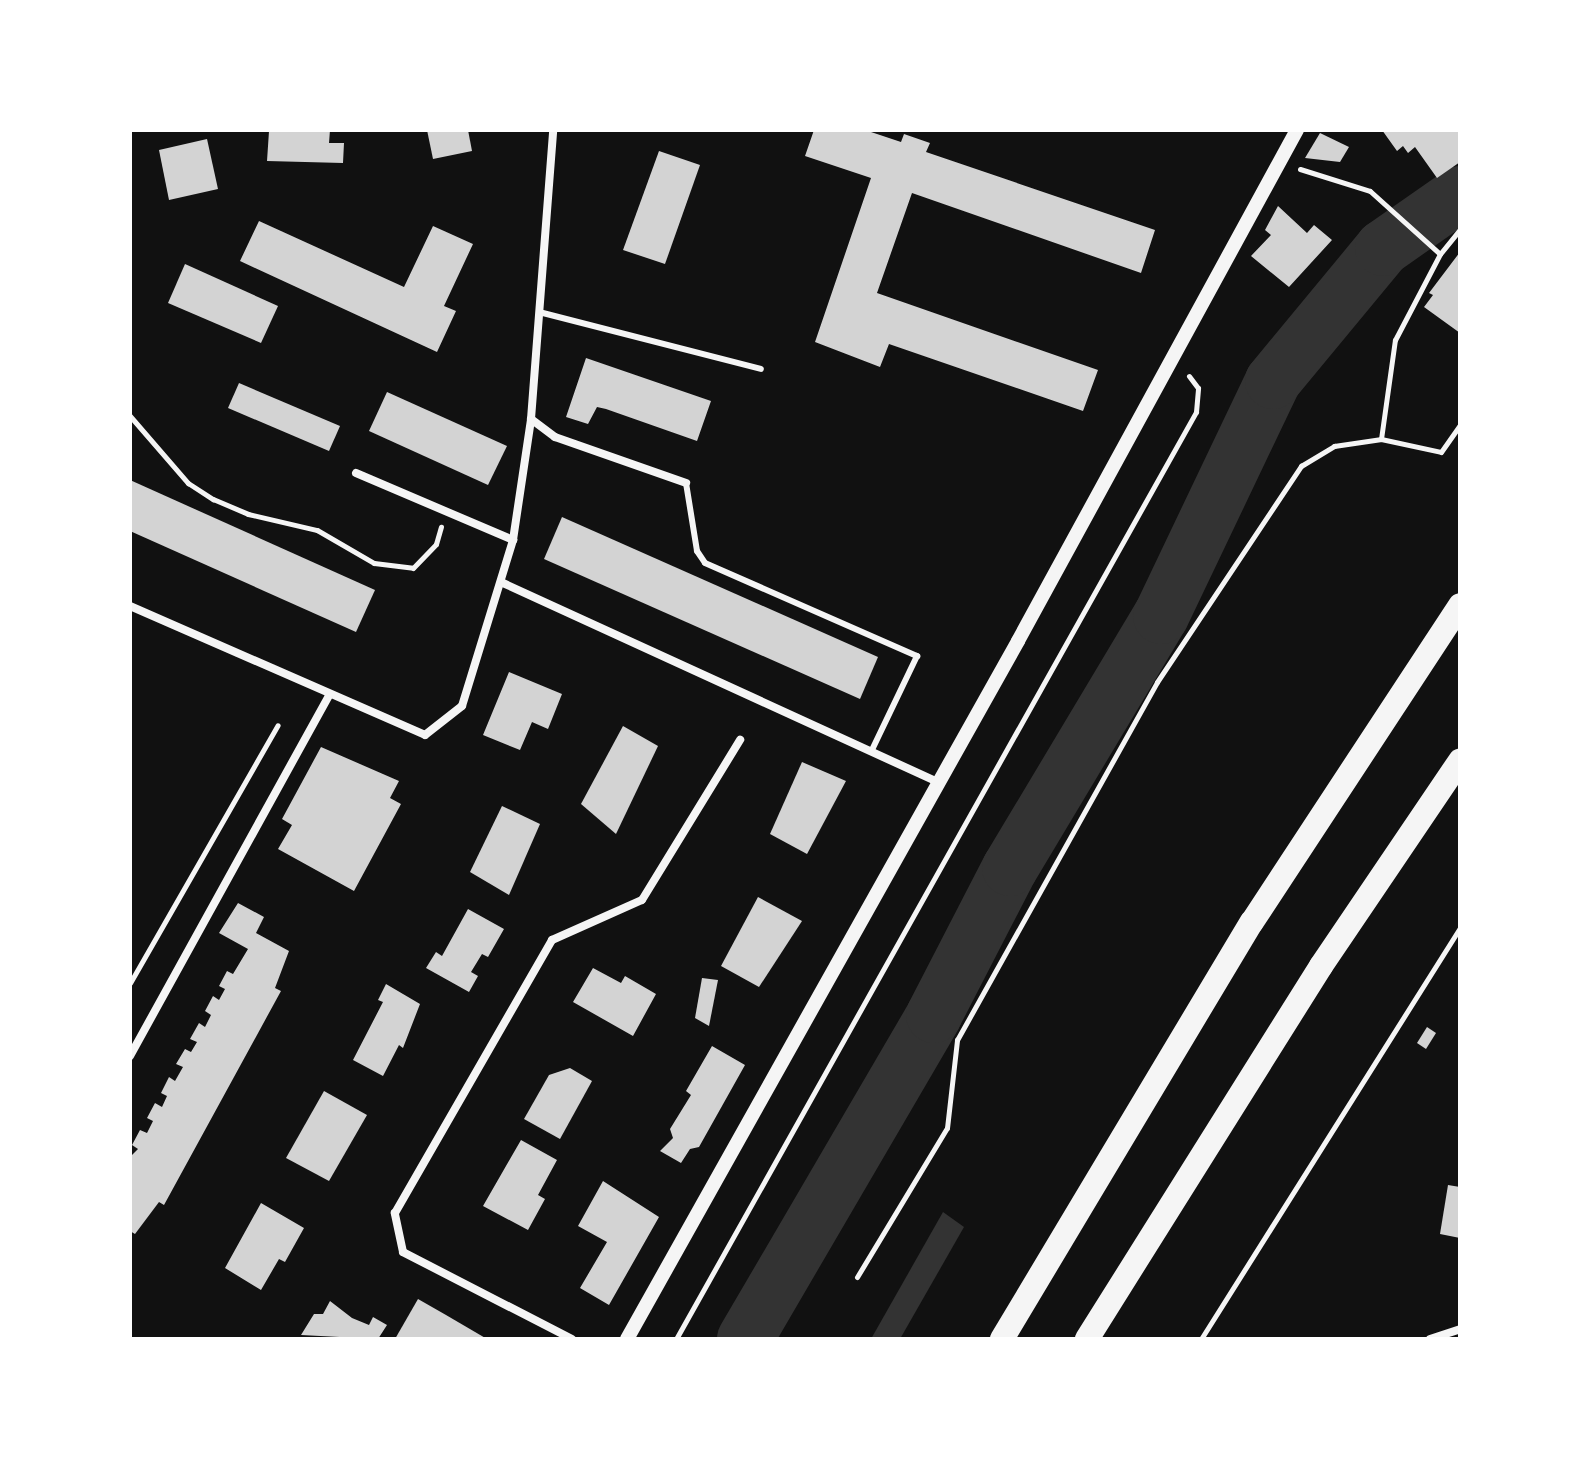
<!DOCTYPE html>
<html>
<head>
<meta charset="utf-8">
<style>
  body { margin:0 }
  #map { position:relative; width:1590px; height:1469px; overflow:hidden; background:#111; font-family:Montserrat,sans-serif }
  div>[style] { position:absolute }
  .water>* { inset:0; background:#333 }
  .river>* { height:56px; margin:-28px; padding:0 28px; transform-origin:28px; border-radius:28px; background:#333 }
  .building>* { inset:0; background:#d3d3d3 }
  .path>* { height:5px; margin:-2.5px; padding:0 2.5px; transform-origin:2.5px; border-radius:2.5px; background:#f5f5f5 }
  .service>* { height:6px; margin:-3px; padding:0 3px; transform-origin:3px; border-radius:3px; background:#f5f5f5 }
  .minor>* { height:8px; margin:-4px; padding:0 4px; transform-origin:4px; border-radius:4px; background:#f5f5f5 }
  .tertiary>* { height:14px; margin:-7px; padding:0 7px; transform-origin:7px; border-radius:7px; background:#f5f5f5 }
  .motorway>* { height:24px; margin:-12px; padding:0 12px; transform-origin:12px; border-radius:12px; background:#f5f5f5 }
  span { translate:-50% -50%; white-space:nowrap; text-align:center; line-height:1.15; -webkit-text-stroke:7px #fff; paint-order:stroke }
  .frame { position:absolute; inset:0; border:132px solid #fff; pointer-events:none }
</style>
</head>
<body>
<div id="map">
  <div class="water">
    <div style="clip-path:polygon(943px 1212px,964px 1227px,900px 1339px,871px 1339px)"></div>
  </div>
  <div class="river">
    <div style="left:745px;top:1339px;width:375px;rotate:-59.7deg"></div>
    <div style="left:934px;top:1015px;width:165px;rotate:-62.7deg"></div>
    <div style="left:1010px;top:868px;width:294px;rotate:-59.1deg"></div>
    <div style="left:1161px;top:616px;width:260px;rotate:-64.5deg"></div>
    <div style="left:1273px;top:381px;width:173px;rotate:-50.4deg"></div>
    <div style="left:1383px;top:248px;width:94px;rotate:-35deg"></div>
  </div>
  <div class="building">
    <div style="clip-path:polygon(330px 130px,329px 143px,344px 143px,343px 163px,267px 161px,269px 131px)"></div>
    <div style="clip-path:polygon(427px 130px,468px 130px,472px 151px,433px 159px)"></div>
    <div style="clip-path:polygon(814px 130px,865px 130px,901px 142px,904px 134px,930px 143px,926px 152px,1155px 230px,1141px 273px,912px 193px,877px 293px,1098px 370px,1083px 411px,889px 344px,880px 367px,815px 342px,871px 178px,805px 156px)"></div>
    <div style="clip-path:polygon(1382px 130px,1460px 130px,1460px 162px,1437px 178px,1415px 147px,1408px 153px,1403px 146px,1397px 151px)"></div>
    <div style="clip-path:polygon(1320px 133px,1349px 147px,1340px 162px,1305px 158px)"></div>
    <div style="clip-path:polygon(207px 139px,218px 189px,169px 200px,159px 150px)"></div>
    <div style="clip-path:polygon(659px 151px,700px 165px,665px 264px,623px 250px)"></div>
    <div style="clip-path:polygon(1278px 206px,1307px 233px,1314px 225px,1332px 240px,1289px 287px,1251px 256px,1271px 235px,1265px 230px)"></div>
    <div style="clip-path:polygon(259px 221px,404px 287px,433px 226px,473px 244px,444px 306px,456px 311px,437px 352px,240px 261px)"></div>
    <div style="clip-path:polygon(1460px 252px,1460px 333px,1424px 307px,1433px 295px,1429px 293px)"></div>
    <div style="clip-path:polygon(185px 264px,278px 306px,261px 343px,168px 303px)"></div>
    <div style="clip-path:polygon(586px 358px,711px 401px,697px 441px,606px 409px,597px 407px,588px 424px,566px 417px)"></div>
    <div style="clip-path:polygon(239px 383px,340px 426px,329px 451px,228px 408px)"></div>
    <div style="clip-path:polygon(387px 392px,507px 446px,488px 485px,369px 431px)"></div>
    <div style="clip-path:polygon(130px 480px,375px 590px,356px 632px,130px 531px)"></div>
    <div style="clip-path:polygon(562px 517px,878px 657px,860px 699px,544px 559px)"></div>
    <div style="clip-path:polygon(509px 672px,562px 694px,548px 729px,532px 722px,520px 750px,483px 735px)"></div>
    <div style="clip-path:polygon(623px 726px,658px 746px,616px 834px,581px 804px)"></div>
    <div style="clip-path:polygon(321px 747px,399px 781px,390px 798px,401px 804px,354px 891px,278px 849px,292px 825px,282px 819px)"></div>
    <div style="clip-path:polygon(802px 762px,846px 781px,807px 854px,770px 834px)"></div>
    <div style="clip-path:polygon(502px 806px,540px 824px,509px 895px,470px 872px)"></div>
    <div style="clip-path:polygon(758px 897px,802px 921px,759px 987px,721px 966px)"></div>
    <div style="clip-path:polygon(238px 903px,264px 917px,256px 933px,289px 951px,275px 988px,281px 991px,164px 1205px,159px 1202px,135px 1234px,130px 1231px,130px 1157px,138px 1149px,132px 1145px,140px 1130px,147px 1133px,153px 1121px,147px 1118px,155px 1103px,162px 1107px,167px 1096px,161px 1093px,169px 1077px,175px 1081px,183px 1067px,176px 1064px,185px 1049px,191px 1052px,197px 1042px,190px 1039px,199px 1023px,205px 1027px,211px 1015px,205px 1011px,213px 996px,219px 1000px,225px 989px,219px 986px,227px 971px,233px 974px,248px 949px,219px 933px)"></div>
    <div style="clip-path:polygon(468px 909px,504px 929px,488px 957px,482px 954px,471px 972px,478px 976px,469px 992px,426px 968px,436px 952px,442px 956px)"></div>
    <div style="clip-path:polygon(593px 968px,621px 983px,625px 976px,656px 994px,633px 1036px,573px 1002px)"></div>
    <div style="clip-path:polygon(702px 978px,718px 980px,709px 1026px,695px 1018px)"></div>
    <div style="clip-path:polygon(386px 984px,420px 1004px,403px 1048px,399px 1045px,383px 1076px,353px 1060px,383px 1002px,378px 1000px)"></div>
    <div style="clip-path:polygon(1427px 1027px,1436px 1033px,1426px 1049px,1417px 1043px)"></div>
    <div style="clip-path:polygon(712px 1046px,745px 1065px,699px 1147px,690px 1149px,681px 1163px,660px 1151px,673px 1138px,670px 1129px,691px 1095px,686px 1091px)"></div>
    <div style="clip-path:polygon(570px 1068px,592px 1081px,560px 1139px,524px 1119px,549px 1075px)"></div>
    <div style="clip-path:polygon(324px 1091px,367px 1115px,329px 1181px,286px 1158px)"></div>
    <div style="clip-path:polygon(521px 1140px,557px 1160px,538px 1195px,545px 1199px,528px 1230px,483px 1206px)"></div>
    <div style="clip-path:polygon(603px 1181px,659px 1217px,609px 1305px,580px 1288px,607px 1242px,578px 1226px)"></div>
    <div style="clip-path:polygon(1448px 1185px,1460px 1187px,1460px 1238px,1440px 1234px)"></div>
    <div style="clip-path:polygon(261px 1203px,304px 1228px,285px 1262px,279px 1259px,261px 1290px,225px 1268px)"></div>
    <div style="clip-path:polygon(418px 1299px,446px 1315px,487px 1339px,395px 1339px)"></div>
    <div style="clip-path:polygon(330px 1301px,352px 1318px,369px 1325px,373px 1317px,387px 1325px,378px 1339px,301px 1335px,314px 1314px,323px 1314px)"></div>
  </div>
  <div class="path">
    <div style="left:1300px;top:169px;width:73px;rotate:17.4deg"></div>
    <div style="left:1370px;top:191px;width:94px;rotate:42deg"></div>
    <div style="left:130px;top:416px;width:89px;rotate:49.1deg"></div>
    <div style="left:188px;top:483px;width:30px;rotate:33deg"></div>
    <div style="left:213px;top:499px;width:38px;rotate:23deg"></div>
    <div style="left:248px;top:514px;width:71px;rotate:13.1deg"></div>
    <div style="left:317px;top:530px;width:66px;rotate:30.1deg"></div>
    <div style="left:374px;top:563px;width:39px;rotate:7deg"></div>
    <div style="left:413px;top:568px;width:33px;rotate:-46deg"></div>
    <div style="left:436px;top:544px;width:18px;rotate:-74deg"></div>
    <div style="left:1381px;top:439px;width:100px;rotate:-82deg"></div>
    <div style="left:1395px;top:340px;width:97px;rotate:-62.4deg"></div>
    <div style="left:1440px;top:254px;width:32px;rotate:-51deg"></div>
    <div style="left:130px;top:983px;width:297px;rotate:-60.2deg"></div>
    <div style="left:857px;top:1277px;width:174px;rotate:-58.9deg"></div>
    <div style="left:947px;top:1128px;width:89px;rotate:-83.5deg"></div>
    <div style="left:957px;top:1040px;width:410px;rotate:-60.8deg"></div>
    <div style="left:1157px;top:682px;width:260px;rotate:-56.3deg"></div>
    <div style="left:1301px;top:466px;width:39px;rotate:-31deg"></div>
    <div style="left:1334px;top:446px;width:48px;rotate:-8.5deg"></div>
    <div style="left:1381px;top:439px;width:61px;rotate:12.2deg"></div>
    <div style="left:1441px;top:452px;width:33px;rotate:-55deg"></div>
    <div style="left:676px;top:1339px;width:1063px;rotate:-60.71deg"></div>
    <div style="left:1196px;top:412px;width:24px;rotate:-85deg"></div>
    <div style="left:1198px;top:388px;width:15px;rotate:-127deg"></div>
    <div style="left:1201px;top:1339px;width:486px;rotate:-57.8deg"></div>
  </div>
  <div class="service">
    <div style="left:539px;top:312px;width:229px;rotate:14.4deg"></div>
    <div style="left:686px;top:483px;width:69px;rotate:80.8deg"></div>
    <div style="left:697px;top:551px;width:14px;rotate:56deg"></div>
    <div style="left:705px;top:563px;width:232px;rotate:23.7deg"></div>
    <div style="left:917px;top:656px;width:104px;rotate:115.6deg"></div>
  </div>
  <div class="minor">
    <div style="left:531px;top:419px;width:30px;rotate:37deg"></div>
    <div style="left:555px;top:437px;width:139px;rotate:19.3deg"></div>
    <div style="left:356px;top:473px;width:171px;rotate:23.1deg"></div>
    <div style="left:503px;top:583px;width:476px;rotate:24.6deg"></div>
    <div style="left:130px;top:606px;width:322px;rotate:23.6deg"></div>
    <div style="left:425px;top:735px;width:47px;rotate:-38.1deg"></div>
    <div style="left:462px;top:706px;width:174px;rotate:-72.9deg"></div>
    <div style="left:513px;top:540px;width:122px;rotate:-81.5deg"></div>
    <div style="left:531px;top:419px;width:290px;rotate:-85.6deg"></div>
    <div style="left:130px;top:1056px;width:412px;rotate:-61.1deg"></div>
    <div style="left:572px;top:1339px;width:190px;rotate:-152.8deg"></div>
    <div style="left:403px;top:1252px;width:40px;rotate:-102deg"></div>
    <div style="left:395px;top:1213px;width:315px;rotate:-60.1deg"></div>
    <div style="left:552px;top:940px;width:98px;rotate:-24deg"></div>
    <div style="left:642px;top:900px;width:188px;rotate:-58.5deg"></div>
    <div style="left:1430px;top:1339px;width:32px;rotate:-18deg"></div>
  </div>
  <div class="tertiary">
    <div style="left:627px;top:1339px;width:800px;rotate:-60.74deg"></div>
    <div style="left:1018px;top:641px;width:582px;rotate:-61.37deg"></div>
  </div>
  <div class="motorway">
    <div style="left:1002px;top:1339px;width:486px;rotate:-59.1deg"></div>
    <div style="left:1252px;top:922px;width:379px;rotate:-56.7deg"></div>
    <div style="left:1087px;top:1339px;width:440px;rotate:-57.9deg"></div>
    <div style="left:1321px;top:966px;width:248px;rotate:-55.9deg"></div>
  </div>
  <div class="frame"></div>
</div>
</body>
</html>
